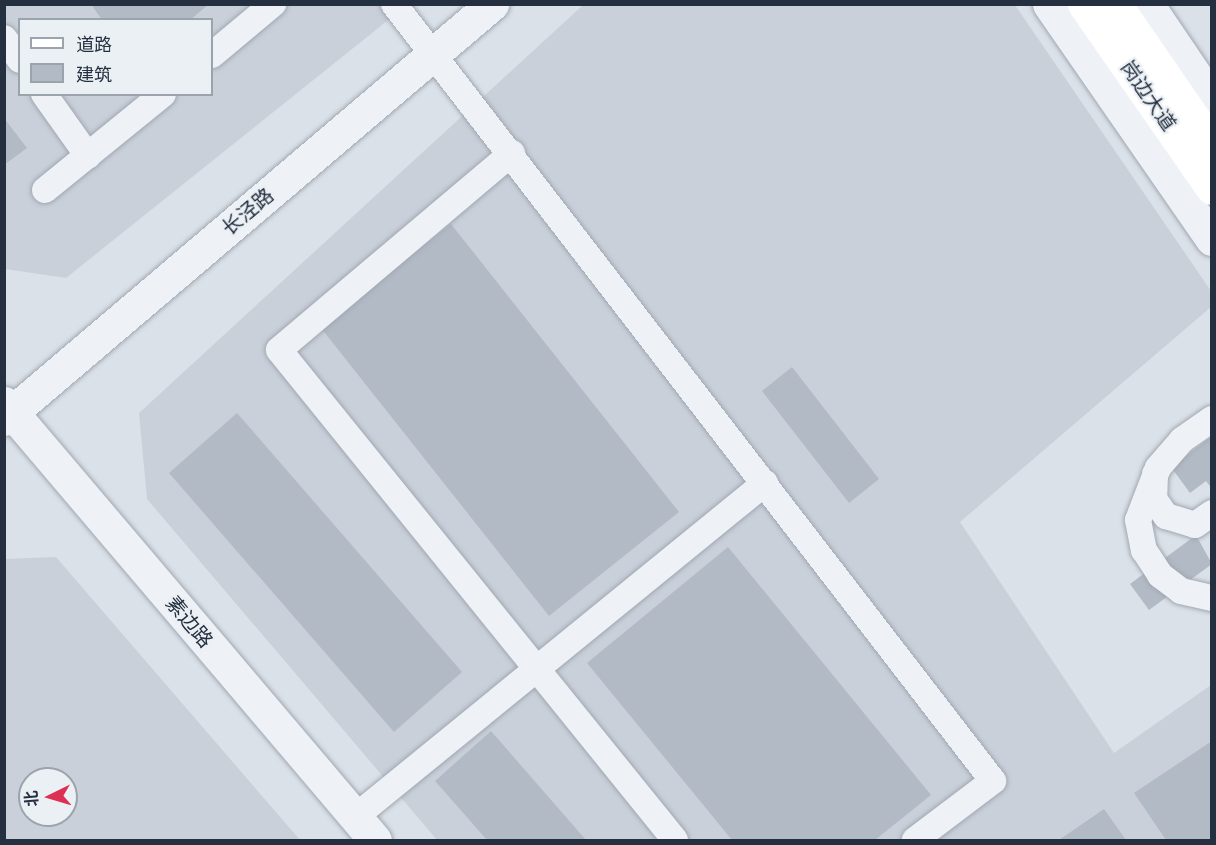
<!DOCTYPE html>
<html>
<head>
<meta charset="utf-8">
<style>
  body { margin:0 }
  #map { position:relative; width:1216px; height:845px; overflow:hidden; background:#dbe1e8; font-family:"DejaVu Sans","Noto Sans SC",sans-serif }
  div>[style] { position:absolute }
  .built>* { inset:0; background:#c9d0da }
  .building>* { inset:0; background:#b2bac5 }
  .roads { filter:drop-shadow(0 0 2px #a0a8b2) drop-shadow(0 0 2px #a0a8b2) }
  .minor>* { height:26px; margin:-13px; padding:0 13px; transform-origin:13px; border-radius:13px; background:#eef1f6 }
  .tertiary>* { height:33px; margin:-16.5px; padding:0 16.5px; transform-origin:16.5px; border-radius:16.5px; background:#eef1f6 }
  .primary>* { height:33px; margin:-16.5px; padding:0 16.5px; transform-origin:16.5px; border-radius:16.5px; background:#fff }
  span { translate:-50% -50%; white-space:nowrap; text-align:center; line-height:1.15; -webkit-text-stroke:4.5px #ebf0f5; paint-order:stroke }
  .street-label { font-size:20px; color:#242f3f }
  .frame { position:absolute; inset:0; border:6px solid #242f3f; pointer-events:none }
  .legend { position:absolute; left:18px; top:18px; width:195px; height:78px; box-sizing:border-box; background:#ebf0f5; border:2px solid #9ba3ac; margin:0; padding:8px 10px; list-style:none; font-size:18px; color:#242f3f }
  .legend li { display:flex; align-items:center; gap:12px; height:30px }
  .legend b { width:30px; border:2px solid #9ba3ac }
  .north { position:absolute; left:18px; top:767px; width:60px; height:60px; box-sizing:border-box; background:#ebf0f5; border:2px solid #9ba3ac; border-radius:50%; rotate:265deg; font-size:16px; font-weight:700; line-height:24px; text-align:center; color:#242f3f }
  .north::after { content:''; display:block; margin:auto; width:21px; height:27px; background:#dc3152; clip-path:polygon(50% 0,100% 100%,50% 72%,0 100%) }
</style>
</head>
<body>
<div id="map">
  <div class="built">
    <div style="clip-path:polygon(evenodd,5px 5px,407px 5px,66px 278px,5px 269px,5px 5px,20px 20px,212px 20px,212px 94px,20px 94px,20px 20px)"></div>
    <div style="clip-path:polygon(583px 5px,1015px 5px,1211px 291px,1211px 307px,960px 522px,1114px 753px,1211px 685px,1211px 840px,437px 840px,147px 499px,139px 413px)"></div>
    <div style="clip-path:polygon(evenodd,56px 557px,300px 840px,5px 840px,5px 559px,56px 557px,30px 779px,66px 779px,66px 815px,30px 815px,30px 779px)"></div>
  </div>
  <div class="building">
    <div style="clip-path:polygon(91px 4px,209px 4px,190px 20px,102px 20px)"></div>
    <div style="clip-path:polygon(4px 118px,27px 148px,4px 165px)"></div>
    <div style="clip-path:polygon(451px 224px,679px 512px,549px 616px,321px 328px)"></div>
    <div style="clip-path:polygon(792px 367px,879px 479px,849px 503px,762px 391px)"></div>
    <div style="clip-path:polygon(237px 413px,462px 672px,394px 732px,169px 473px)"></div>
    <div style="clip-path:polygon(1212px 436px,1212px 489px,1206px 481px,1190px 493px,1171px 467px)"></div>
    <div style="clip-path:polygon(1196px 535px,1212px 564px,1149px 610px,1130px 584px)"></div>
    <div style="clip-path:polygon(728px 547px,931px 795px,875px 840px,732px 840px,587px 663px)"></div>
    <div style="clip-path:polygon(491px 731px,586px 840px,487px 840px,435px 781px)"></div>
    <div style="clip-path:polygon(1212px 741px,1212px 840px,1166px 840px,1134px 793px)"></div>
    <div style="clip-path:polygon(1104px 809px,1126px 840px,1059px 840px)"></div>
  </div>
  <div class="roads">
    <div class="minor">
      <div style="left:394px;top:4px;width:981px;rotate:52.37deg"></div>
      <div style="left:993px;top:781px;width:98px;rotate:142.9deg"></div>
      <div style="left:4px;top:38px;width:27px;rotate:54deg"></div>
      <div style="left:212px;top:55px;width:80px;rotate:-39.9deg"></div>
      <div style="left:44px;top:94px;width:76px;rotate:54.6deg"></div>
      <div style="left:512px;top:153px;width:305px;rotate:139.8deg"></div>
      <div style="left:279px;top:350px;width:630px;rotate:51.06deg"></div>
      <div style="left:45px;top:190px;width:152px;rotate:-39.1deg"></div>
      <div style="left:1212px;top:419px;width:37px;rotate:145deg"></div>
      <div style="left:1182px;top:440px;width:37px;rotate:131deg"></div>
      <div style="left:1158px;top:468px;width:56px;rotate:111deg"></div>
      <div style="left:1138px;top:520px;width:31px;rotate:79deg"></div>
      <div style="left:1144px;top:550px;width:30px;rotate:57deg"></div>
      <div style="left:1160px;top:575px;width:26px;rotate:37deg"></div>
      <div style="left:1181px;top:591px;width:32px;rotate:13deg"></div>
      <div style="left:1155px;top:474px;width:25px;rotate:92deg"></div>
      <div style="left:1154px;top:499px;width:21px;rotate:55deg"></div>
      <div style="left:1166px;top:516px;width:30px;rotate:17deg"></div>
      <div style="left:1195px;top:525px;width:21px;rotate:-35deg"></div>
      <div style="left:355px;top:817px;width:529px;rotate:-39.17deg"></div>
    </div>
    <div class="tertiary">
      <div style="left:1049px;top:4px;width:286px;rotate:55.3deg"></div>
      <div style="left:1147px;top:4px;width:116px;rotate:55.9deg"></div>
      <div style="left:4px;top:403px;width:573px;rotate:49.67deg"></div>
      <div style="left:4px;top:419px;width:641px;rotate:-40.38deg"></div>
    </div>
    <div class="primary">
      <div style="left:1084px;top:4px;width:224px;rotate:55.2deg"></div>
      <div style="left:1115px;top:4px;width:171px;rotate:55.5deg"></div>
    </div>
  </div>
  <div class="street-label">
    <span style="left:1148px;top:96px;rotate:55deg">岗边大道</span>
    <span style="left:248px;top:212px;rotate:-40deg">长泾路</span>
    <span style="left:189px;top:622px;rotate:50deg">素边路</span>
  </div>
  <div class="frame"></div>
  <ul class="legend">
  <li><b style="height:8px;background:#fff"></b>道路</li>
  <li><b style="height:16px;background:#b2bac5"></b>建筑</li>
  </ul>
  <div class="north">北</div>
</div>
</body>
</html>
